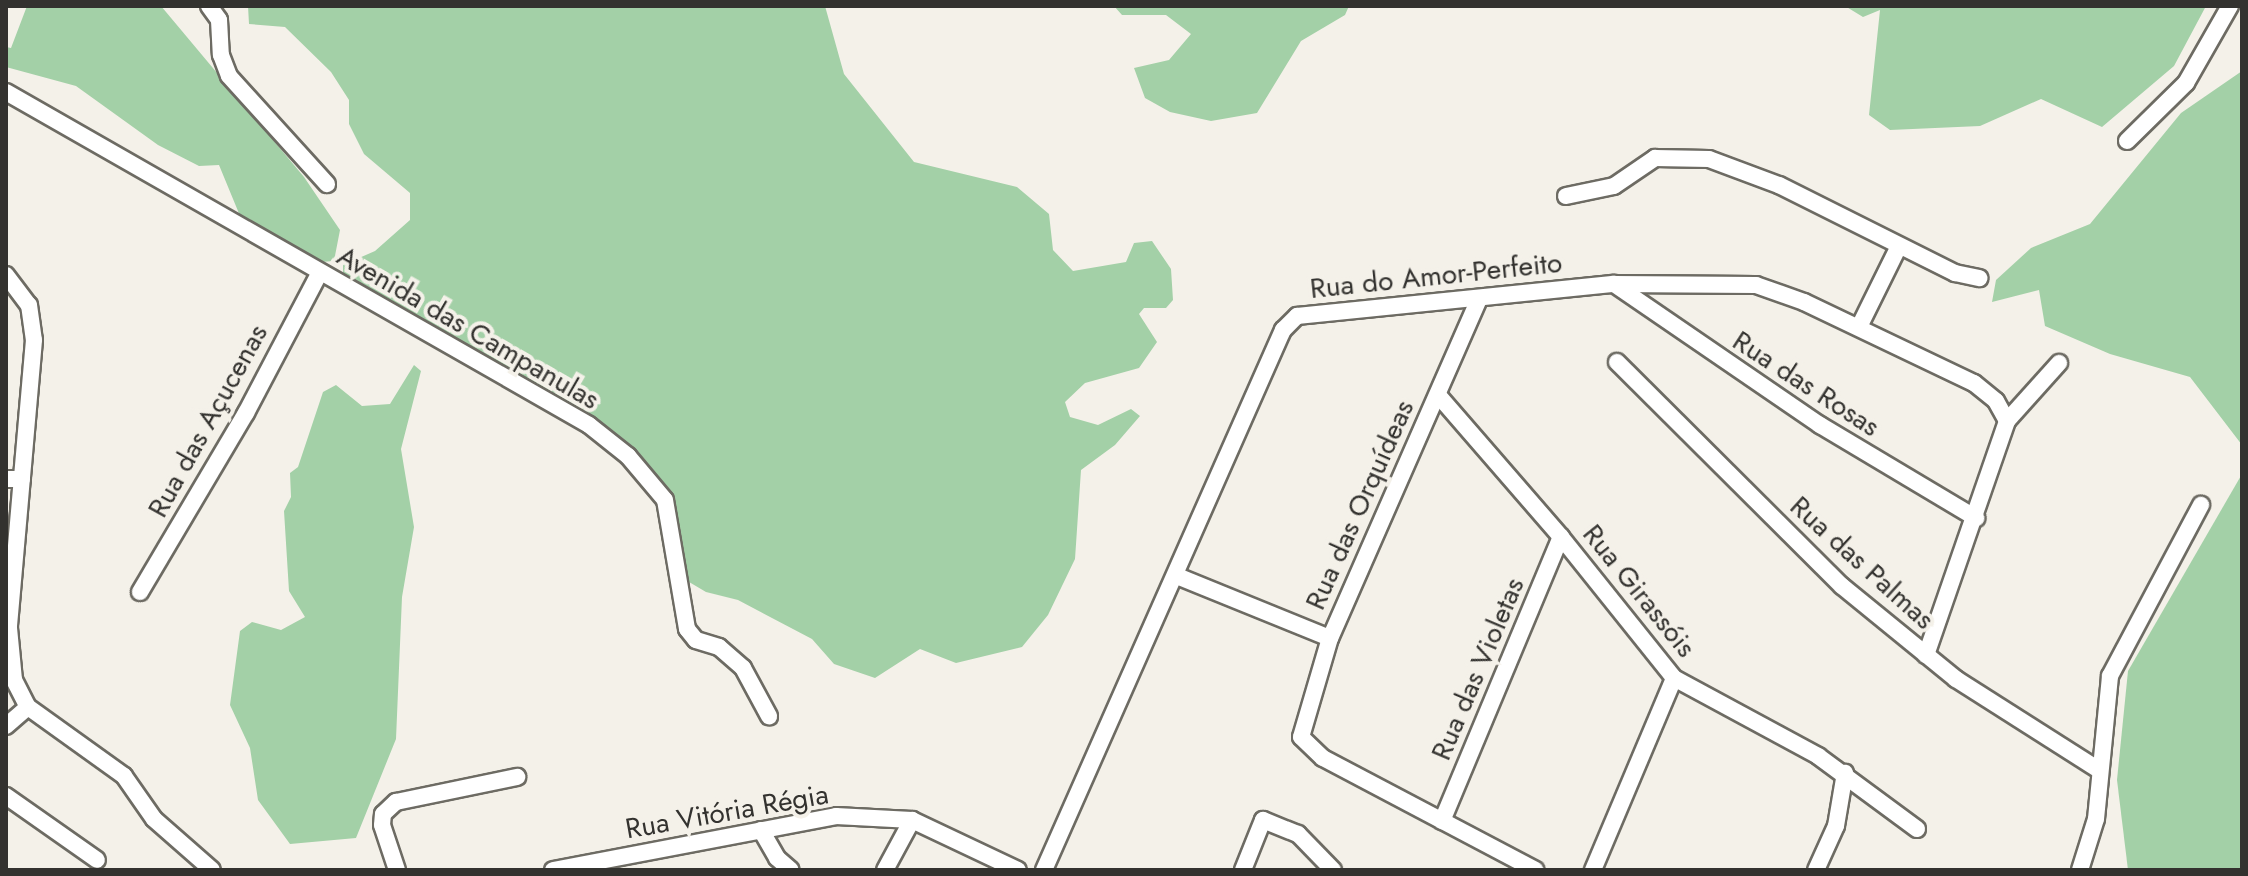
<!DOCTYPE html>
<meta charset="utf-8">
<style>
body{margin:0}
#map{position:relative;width:2248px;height:876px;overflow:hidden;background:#f4f1e9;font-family:Jost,sans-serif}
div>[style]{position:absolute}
.forest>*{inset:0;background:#a3d0a7}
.roads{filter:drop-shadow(2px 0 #6d6b63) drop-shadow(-2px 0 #6d6b63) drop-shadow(0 2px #6d6b63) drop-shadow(0 -2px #6d6b63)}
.street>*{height:16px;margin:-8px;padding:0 8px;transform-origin:8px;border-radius:8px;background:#fff}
span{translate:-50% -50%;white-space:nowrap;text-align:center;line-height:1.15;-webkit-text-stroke:8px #f4f1e9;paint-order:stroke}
.street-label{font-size:28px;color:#33322f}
.frame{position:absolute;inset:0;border:8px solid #33322f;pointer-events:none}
</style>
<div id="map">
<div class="forest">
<div style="clip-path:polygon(27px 6px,161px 6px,304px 177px,340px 230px,334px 261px,321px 262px,283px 240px,252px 245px,219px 165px,199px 166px,158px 145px,76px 86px,6px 67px,6px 47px,11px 48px)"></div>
<div style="clip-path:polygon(248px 6px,825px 6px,844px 74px,914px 162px,1017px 187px,1049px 214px,1053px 250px,1073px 271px,1126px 262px,1134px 243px,1152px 241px,1171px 269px,1173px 300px,1166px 308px,1144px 308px,1139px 314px,1157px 342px,1139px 368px,1085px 383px,1065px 402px,1070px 417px,1098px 425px,1131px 409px,1140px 416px,1115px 445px,1081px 470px,1075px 559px,1048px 615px,1022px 647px,956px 663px,920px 649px,875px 678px,834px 664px,812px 639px,738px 600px,706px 592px,684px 579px,669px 498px,654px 472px,596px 422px,343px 277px,343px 265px,375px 251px,410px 220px,410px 193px,364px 154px,349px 124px,349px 100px,331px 72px,285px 27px,249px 24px)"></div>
<div style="clip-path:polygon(1114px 6px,1349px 6px,1345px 15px,1301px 41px,1257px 113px,1211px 121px,1170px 112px,1145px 98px,1134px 68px,1169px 60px,1191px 34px,1166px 15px,1122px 15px)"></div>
<div style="clip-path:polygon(1845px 6px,2206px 6px,2174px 66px,2102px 127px,2041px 99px,1980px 126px,1890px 130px,1869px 115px,1880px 10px,1863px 17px)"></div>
<div style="clip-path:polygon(2242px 71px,2242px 445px,2190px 377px,2110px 354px,2045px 326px,2039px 290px,1992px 302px,1996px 280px,2031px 248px,2090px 224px,2181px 113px)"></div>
<div style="clip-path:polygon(414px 365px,421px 371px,401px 449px,414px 527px,402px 597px,396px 739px,356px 838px,290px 844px,258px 800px,250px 748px,230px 705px,240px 631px,252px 622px,281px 630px,305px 617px,289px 591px,284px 511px,291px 497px,290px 473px,298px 467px,323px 392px,336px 385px,362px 406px,390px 404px)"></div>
<div style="clip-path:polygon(2242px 474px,2242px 870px,2128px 870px,2117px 780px,2128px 671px)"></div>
</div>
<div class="roads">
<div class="street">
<div style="left:209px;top:6px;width:17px;rotate:54deg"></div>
<div style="left:219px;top:20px;width:35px;rotate:87deg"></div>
<div style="left:221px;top:55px;width:22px;rotate:69deg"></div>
<div style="left:229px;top:76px;width:146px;rotate:47.8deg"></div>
<div style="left:6px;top:92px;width:671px;rotate:29.73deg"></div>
<div style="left:589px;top:425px;width:50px;rotate:38.5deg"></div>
<div style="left:628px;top:456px;width:57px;rotate:49.9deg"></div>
<div style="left:665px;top:500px;width:131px;rotate:80.3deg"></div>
<div style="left:687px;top:629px;width:14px;rotate:51deg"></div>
<div style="left:696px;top:640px;width:24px;rotate:17deg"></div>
<div style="left:719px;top:647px;width:32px;rotate:41deg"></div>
<div style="left:743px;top:668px;width:55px;rotate:61.6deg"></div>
<div style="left:2127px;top:141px;width:83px;rotate:-44.5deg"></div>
<div style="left:2186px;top:83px;width:89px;rotate:-60.3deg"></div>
<div style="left:1566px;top:196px;width:49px;rotate:-11.8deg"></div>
<div style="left:1614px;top:186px;width:50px;rotate:-34.3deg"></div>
<div style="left:1655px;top:158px;width:54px;rotate:1.1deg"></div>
<div style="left:1709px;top:159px;width:75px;rotate:20.4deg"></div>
<div style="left:1779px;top:185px;width:197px;rotate:26.6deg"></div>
<div style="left:1955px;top:273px;width:25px;rotate:12deg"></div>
<div style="left:6px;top:275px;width:38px;rotate:53deg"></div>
<div style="left:29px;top:305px;width:35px;rotate:82deg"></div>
<div style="left:34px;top:340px;width:289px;rotate:95deg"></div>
<div style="left:9px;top:628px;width:52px;rotate:84.5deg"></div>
<div style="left:14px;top:680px;width:30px;rotate:63deg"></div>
<div style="left:28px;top:707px;width:118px;rotate:35.7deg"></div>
<div style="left:124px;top:776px;width:52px;rotate:55.1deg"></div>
<div style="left:154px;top:819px;width:77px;rotate:41.3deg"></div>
<div style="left:1614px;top:284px;width:250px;rotate:34.4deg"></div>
<div style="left:1820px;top:425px;width:182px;rotate:30.8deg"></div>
<div style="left:1479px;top:299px;width:370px;rotate:113.7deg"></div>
<div style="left:1330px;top:638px;width:103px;rotate:106.3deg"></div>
<div style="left:1301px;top:737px;width:30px;rotate:44deg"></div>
<div style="left:1323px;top:758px;width:240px;rotate:27.8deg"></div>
<div style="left:1859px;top:327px;width:90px;rotate:-63.7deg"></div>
<div style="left:1617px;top:362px;width:317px;rotate:44.9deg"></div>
<div style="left:1842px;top:586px;width:147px;rotate:39.2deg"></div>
<div style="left:1956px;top:679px;width:169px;rotate:32.5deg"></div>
<div style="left:1438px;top:395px;width:188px;rotate:49.1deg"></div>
<div style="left:1561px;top:537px;width:181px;rotate:51.3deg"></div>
<div style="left:1674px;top:678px;width:164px;rotate:28.4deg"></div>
<div style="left:1818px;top:756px;width:123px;rotate:36.4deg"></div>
<div style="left:6px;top:479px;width:16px"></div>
<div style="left:1177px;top:576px;width:165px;rotate:22.1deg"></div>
<div style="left:140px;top:592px;width:208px;rotate:-59.4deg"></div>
<div style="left:246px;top:413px;width:157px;rotate:-62.3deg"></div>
<div style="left:1926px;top:655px;width:248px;rotate:-70.9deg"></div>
<div style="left:2007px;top:421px;width:78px;rotate:-48.1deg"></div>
<div style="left:6px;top:726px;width:29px;rotate:-41deg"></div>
<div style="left:6px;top:796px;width:111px;rotate:35.1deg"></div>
<div style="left:1442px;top:821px;width:308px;rotate:-67.3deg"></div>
<div style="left:761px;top:830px;width:32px;rotate:60deg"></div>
<div style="left:777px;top:858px;width:18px;rotate:41deg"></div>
<div style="left:397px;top:870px;width:47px;rotate:-108.4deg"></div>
<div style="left:382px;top:825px;width:11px;rotate:-85deg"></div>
<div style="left:383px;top:814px;width:18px;rotate:-43deg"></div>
<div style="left:396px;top:802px;width:124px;rotate:-11.7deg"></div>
<div style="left:553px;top:870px;width:288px;rotate:-10.8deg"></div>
<div style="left:836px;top:816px;width:76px;rotate:3deg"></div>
<div style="left:912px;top:820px;width:117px;rotate:25.3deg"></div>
<div style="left:885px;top:870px;width:57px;rotate:-61.6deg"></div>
<div style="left:1044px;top:870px;width:591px;rotate:-66.13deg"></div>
<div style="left:1283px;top:330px;width:20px;rotate:-45deg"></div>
<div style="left:1297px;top:316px;width:319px;rotate:-5.8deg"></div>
<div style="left:1614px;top:284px;width:142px;rotate:0.4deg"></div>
<div style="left:1756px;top:285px;width:51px;rotate:19.5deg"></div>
<div style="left:1804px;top:302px;width:188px;rotate:25.5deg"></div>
<div style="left:1974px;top:383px;width:28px;rotate:39deg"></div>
<div style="left:1996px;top:401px;width:23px;rotate:61deg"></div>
<div style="left:1243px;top:870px;width:54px;rotate:-68.2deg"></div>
<div style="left:1263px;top:820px;width:38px;rotate:22deg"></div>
<div style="left:1298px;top:834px;width:50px;rotate:45.8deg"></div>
<div style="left:1593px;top:870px;width:208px;rotate:-67.1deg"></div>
<div style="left:1816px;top:870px;width:48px;rotate:-65.6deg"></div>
<div style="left:1836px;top:826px;width:54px;rotate:-80.4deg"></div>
<div style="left:2080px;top:870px;width:53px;rotate:-72.6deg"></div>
<div style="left:2096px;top:819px;width:144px;rotate:-84.4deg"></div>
<div style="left:2110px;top:676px;width:194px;rotate:-62deg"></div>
</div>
</div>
<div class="street-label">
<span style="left:1436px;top:276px;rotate:-6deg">Rua do Amor-Perfeito</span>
<span style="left:468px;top:328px;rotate:30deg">Avenida das Campanulas</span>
<span style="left:1806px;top:384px;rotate:33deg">Rua das Rosas</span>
<span style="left:208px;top:421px;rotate:-61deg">Rua das Açucenas</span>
<span style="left:1360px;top:505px;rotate:-66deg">Rua das Orquídeas</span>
<span style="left:1862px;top:563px;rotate:42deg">Rua das Palmas</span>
<span style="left:1639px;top:591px;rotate:51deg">Rua Girassóis</span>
<span style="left:1478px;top:669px;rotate:-67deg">Rua das Violetas</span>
<span style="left:727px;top:812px;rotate:-10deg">Rua Vitória Régia</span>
</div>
<div class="frame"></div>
</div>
